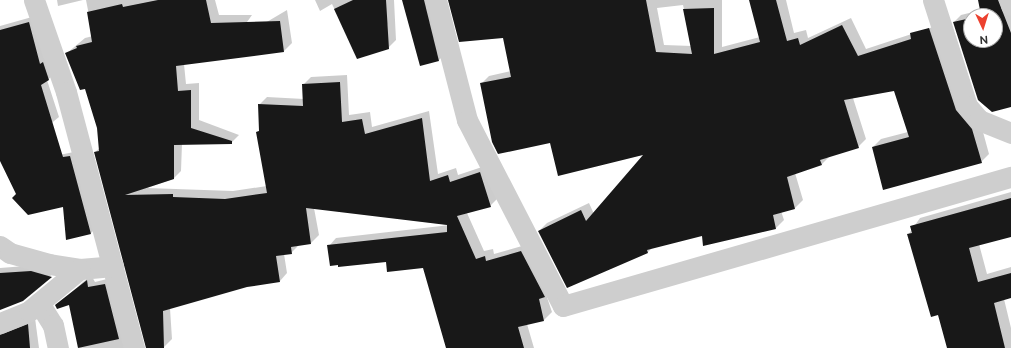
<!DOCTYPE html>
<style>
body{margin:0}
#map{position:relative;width:1011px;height:348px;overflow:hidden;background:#fff;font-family:Raleway,sans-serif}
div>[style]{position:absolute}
.shadow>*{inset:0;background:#0003}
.building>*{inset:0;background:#181818}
.minor>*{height:21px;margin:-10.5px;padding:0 10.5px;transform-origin:10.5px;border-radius:10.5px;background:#cecece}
span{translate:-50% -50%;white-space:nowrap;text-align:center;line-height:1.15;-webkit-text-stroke:4px #fff;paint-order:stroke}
.north{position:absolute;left:963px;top:8px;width:40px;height:40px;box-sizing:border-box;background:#fff;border:1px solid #adadad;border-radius:50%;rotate:176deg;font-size:11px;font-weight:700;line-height:16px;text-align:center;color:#313131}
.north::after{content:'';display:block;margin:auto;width:14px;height:18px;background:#ec412f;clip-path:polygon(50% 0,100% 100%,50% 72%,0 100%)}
</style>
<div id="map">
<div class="shadow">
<div style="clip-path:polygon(57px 0,83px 0,58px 6px)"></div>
<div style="clip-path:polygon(86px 0,215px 0,219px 15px,252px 15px,233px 42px,287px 10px,292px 43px,284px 51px,184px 64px,186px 84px,199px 83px,199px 120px,239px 135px,231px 143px,182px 144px,181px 171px,173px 179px,147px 188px,233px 191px,267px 186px,257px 132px,260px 130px,259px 105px,267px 97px,304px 99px,303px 85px,311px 77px,347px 75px,349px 115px,370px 112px,372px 127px,429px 111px,438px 174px,456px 168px,458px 175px,488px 165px,498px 198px,490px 206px,467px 213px,484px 251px,493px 249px,494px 254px,529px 244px,552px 312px,544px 320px,527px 324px,534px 348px,452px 348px,424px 266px,387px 261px,329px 246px,336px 238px,450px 225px,314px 208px,319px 235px,311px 243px,299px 245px,291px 253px,284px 254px,287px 273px,280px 281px,247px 286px,170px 308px,172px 339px,164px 347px,95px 152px,100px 148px,98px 128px,86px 87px,67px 53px,85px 38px,93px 36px)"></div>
<div style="clip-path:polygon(315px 0,394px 0,396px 40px,388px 48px,358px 58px,332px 4px,320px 11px)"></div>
<div style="clip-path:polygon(403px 0,435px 0,447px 52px,439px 60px,421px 65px)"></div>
<div style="clip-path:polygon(evenodd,448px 0,722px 0,722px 47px,760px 37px,750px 0,786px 0,794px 33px,806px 30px,808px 38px,851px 18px,866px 49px,939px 25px,980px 121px,989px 154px,981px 162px,873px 147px,881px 139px,908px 132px,894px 90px,853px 98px,866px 139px,858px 147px,830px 156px,822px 164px,795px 173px,803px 200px,795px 208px,781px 211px,784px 220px,776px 228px,703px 235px,652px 248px,648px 252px,568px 287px,539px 231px,547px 223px,589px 203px,594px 214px,646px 154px,550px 142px,481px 84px,489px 76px,511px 71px,504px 37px,460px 41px,448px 0,683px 5px,692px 46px,664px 45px,657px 8px,683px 5px)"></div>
<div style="clip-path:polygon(evenodd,979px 0,1007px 0,1011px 7px,1011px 106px,954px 22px,961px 15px,981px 10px,979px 0,971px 16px,995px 16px,995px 40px,971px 40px,971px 16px)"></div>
<div style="clip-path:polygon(32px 17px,55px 74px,47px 80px,59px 117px,12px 155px,0 111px,0 26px)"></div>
<div style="clip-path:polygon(74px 152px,95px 229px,91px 233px,67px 239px,59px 155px)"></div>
<div style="clip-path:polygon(1011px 192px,1011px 236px,979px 244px,987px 274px,1011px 267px,1011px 297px,1004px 299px,1011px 328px,1011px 348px,948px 348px,939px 314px,908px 235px,920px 218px)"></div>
<div style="clip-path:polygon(38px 265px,57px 270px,22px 300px,0 309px,0 268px)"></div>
<div style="clip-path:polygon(91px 275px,95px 282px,111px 278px,128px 348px,79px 348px,70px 304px,56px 306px)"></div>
<div style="clip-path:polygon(35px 318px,39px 348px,0 348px,0 326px)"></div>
</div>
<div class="building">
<div style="clip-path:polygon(158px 0,206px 0,211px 23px,280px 21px,284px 52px,176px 66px,178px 91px,191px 90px,191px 128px,232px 141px,232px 144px,174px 145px,174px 179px,125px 195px,173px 194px,173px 197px,225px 199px,267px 193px,256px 132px,259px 131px,258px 104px,303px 106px,302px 84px,340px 82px,342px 122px,362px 119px,365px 134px,422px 118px,430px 181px,448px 175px,450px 182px,480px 172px,491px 207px,457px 216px,476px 259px,485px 256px,486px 261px,521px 251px,545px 297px,539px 299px,544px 321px,518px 327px,524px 348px,446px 348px,423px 268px,387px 272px,386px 262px,338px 267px,338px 265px,330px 266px,327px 245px,447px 232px,447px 225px,306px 208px,311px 244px,291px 247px,292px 254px,276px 256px,280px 282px,247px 287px,163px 311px,164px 348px,146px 348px,94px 152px,99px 151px,97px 128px,85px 89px,80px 90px,65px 53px,77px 48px,76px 46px,92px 42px,87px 12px,122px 4px,123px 7px)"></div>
<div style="clip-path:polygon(353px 0,386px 0,389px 49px,357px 59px,334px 9px)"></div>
<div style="clip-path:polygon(402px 0,424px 0,439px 61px,420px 66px)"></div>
<div style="clip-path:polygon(448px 0,646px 0,656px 52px,692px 54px,683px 9px,714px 8px,714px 54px,760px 42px,749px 0,776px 0,787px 41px,798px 38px,800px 45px,842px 25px,858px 56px,911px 39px,910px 33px,929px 28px,956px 110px,972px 129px,982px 163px,883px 190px,872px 147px,909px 137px,894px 91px,844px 100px,859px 148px,820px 160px,822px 165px,787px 177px,795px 209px,773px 215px,776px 229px,703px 246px,702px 236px,647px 250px,648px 253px,567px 288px,538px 231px,581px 210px,586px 221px,643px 155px,558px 176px,550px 143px,498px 154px,492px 142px,480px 83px,511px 77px,503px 38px,459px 42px)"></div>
<div style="clip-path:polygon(978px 0,998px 0,1011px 33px,1011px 107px,992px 112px,978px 100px,953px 22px,971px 18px,971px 40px,995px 40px,995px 16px,977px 16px,981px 15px)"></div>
<div style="clip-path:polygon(29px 22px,40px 64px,43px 62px,49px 80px,41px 85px,63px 157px,70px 156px,91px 234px,66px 240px,63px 207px,28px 215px,12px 198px,16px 194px,0 161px,0 30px)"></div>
<div style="clip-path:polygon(1011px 198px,1011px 237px,969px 248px,978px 282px,1011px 273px,1011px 298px,994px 303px,1005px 348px,947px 348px,938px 315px,931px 317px,907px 234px,912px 233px,910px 226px)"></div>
<div style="clip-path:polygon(31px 271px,52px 277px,23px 301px,0 310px,0 273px)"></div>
<div style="clip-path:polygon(87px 280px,88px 287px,105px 284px,119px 339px,78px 348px,69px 305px,57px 309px,55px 305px)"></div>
<div style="clip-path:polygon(28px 324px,30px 348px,0 348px,0 335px)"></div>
</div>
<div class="minor">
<div style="left:34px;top:0;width:97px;rotate:70.8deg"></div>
<div style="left:66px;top:92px;width:265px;rotate:75.1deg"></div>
<div style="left:436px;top:0;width:124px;rotate:75.5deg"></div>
<div style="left:467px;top:120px;width:209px;rotate:62.7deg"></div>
<div style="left:563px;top:306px;width:466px;rotate:-16.1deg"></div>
<div style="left:933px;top:0;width:111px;rotate:72.2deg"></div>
<div style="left:967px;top:106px;width:18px;rotate:49deg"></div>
<div style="left:979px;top:120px;width:35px;rotate:22deg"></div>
<div style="left:1010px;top:0;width:5px;rotate:79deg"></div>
<div style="left:0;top:246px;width:12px;rotate:35deg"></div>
<div style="left:10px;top:253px;width:41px;rotate:15.8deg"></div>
<div style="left:49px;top:264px;width:31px;rotate:9deg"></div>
<div style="left:80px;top:269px;width:33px;rotate:-5deg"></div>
<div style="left:39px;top:303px;width:26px;rotate:58deg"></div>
<div style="left:53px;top:325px;width:24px;rotate:78deg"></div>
<div style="left:0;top:323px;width:31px;rotate:-22deg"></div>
<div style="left:29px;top:311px;width:66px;rotate:-39.5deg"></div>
</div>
<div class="north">N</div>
</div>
